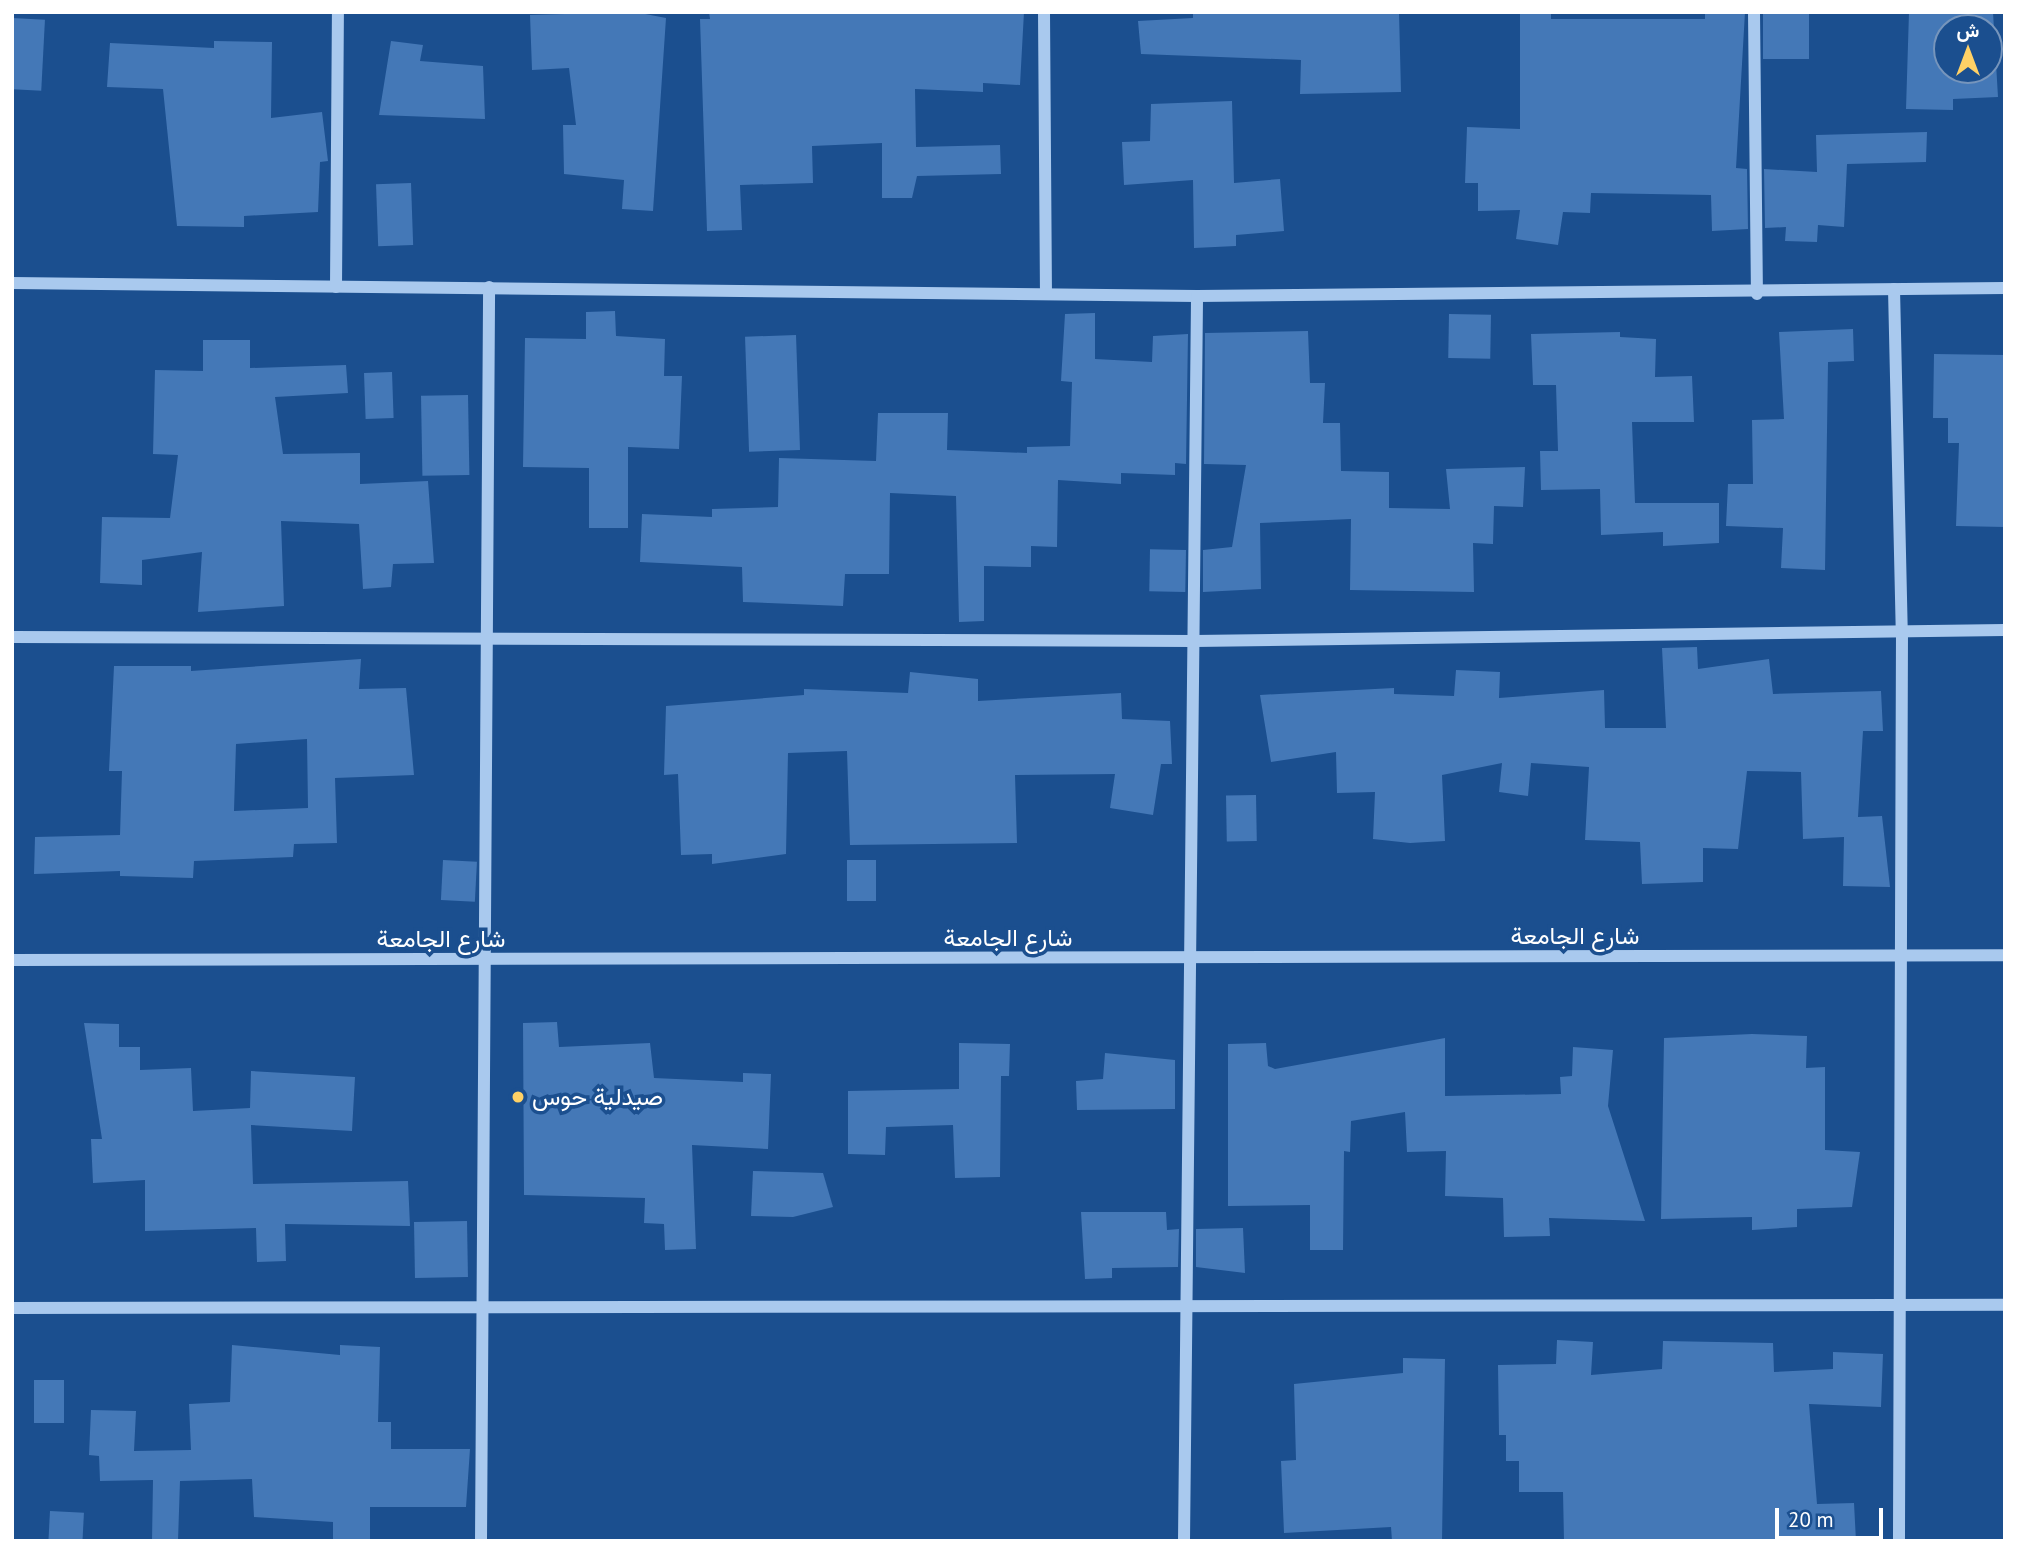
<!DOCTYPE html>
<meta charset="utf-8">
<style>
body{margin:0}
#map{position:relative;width:2017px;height:1553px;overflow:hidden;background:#1b4f8f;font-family:"PT Sans",Vazirmatn,sans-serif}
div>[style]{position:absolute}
.building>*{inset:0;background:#4478b7;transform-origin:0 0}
.minor>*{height:12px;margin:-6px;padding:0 6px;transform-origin:6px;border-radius:6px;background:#a9c9ee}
.dots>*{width:19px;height:19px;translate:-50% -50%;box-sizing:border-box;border:4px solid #1b4f8f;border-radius:50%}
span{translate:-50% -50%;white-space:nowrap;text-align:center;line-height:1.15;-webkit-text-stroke:7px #1b4f8f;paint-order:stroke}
.street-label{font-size:24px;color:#fff}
.poi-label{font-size:24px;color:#fff}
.left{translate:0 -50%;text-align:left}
.frame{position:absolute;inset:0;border:14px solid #fff;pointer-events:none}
.north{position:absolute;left:1933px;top:14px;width:70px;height:70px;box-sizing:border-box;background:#1b4f8f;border:2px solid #7695bc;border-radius:50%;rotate:0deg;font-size:19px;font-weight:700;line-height:28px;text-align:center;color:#fff}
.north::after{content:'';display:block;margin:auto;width:24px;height:32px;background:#ffd166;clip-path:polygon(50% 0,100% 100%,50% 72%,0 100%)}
.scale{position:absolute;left:1775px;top:1508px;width:108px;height:32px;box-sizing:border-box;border:4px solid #fff;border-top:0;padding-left:9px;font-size:21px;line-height:24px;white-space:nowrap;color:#fff;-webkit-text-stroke:5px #1b4f8f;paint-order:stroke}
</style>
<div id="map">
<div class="building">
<div style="clip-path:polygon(635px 12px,666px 18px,653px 211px,622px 209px,624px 180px,564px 174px,563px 125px,576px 125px,569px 68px,532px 70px,530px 15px)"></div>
<div style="clip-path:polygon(709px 12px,1024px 12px,1020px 85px,983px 83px,983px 92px,915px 89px,916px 147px,1000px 145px,1001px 174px,917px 176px,912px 198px,882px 198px,882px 143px,812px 146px,813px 183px,740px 185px,742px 230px,707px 231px,700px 19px,710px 19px)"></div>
<div style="clip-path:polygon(1193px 12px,1399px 12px,1401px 92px,1300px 94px,1301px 60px,1141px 54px,1138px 21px,1193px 18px)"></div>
<div style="clip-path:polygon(1520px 12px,1551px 12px,1551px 19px,1705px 19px,1705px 12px,1745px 12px,1736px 168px,1747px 169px,1748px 229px,1712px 231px,1711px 195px,1591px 193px,1590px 213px,1563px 212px,1558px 245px,1516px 239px,1520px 210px,1478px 211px,1478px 183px,1465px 183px,1467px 127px,1520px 129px)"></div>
<div style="left:1763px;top:12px;width:46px;height:47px"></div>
<div style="clip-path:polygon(evenodd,1909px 12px,1993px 12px,1998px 97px,1953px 99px,1953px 110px,1906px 109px,1909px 12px,1947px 28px,1989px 28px,1989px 70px,1947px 70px,1947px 28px)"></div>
<div style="left:12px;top:18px;width:33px;height:71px;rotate:3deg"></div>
<div style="clip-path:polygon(214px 41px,272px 42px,271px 118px,322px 112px,328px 161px,320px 162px,318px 212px,244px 216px,244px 227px,177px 226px,163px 89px,107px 87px,110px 43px,214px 48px)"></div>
<div style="clip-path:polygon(391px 41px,423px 45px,420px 61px,483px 66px,485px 119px,379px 115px)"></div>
<div style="clip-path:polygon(1232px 101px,1234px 183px,1280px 179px,1284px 231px,1236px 235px,1236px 246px,1194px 248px,1193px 180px,1124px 185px,1122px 142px,1150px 141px,1151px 104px)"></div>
<div style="clip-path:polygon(1927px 132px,1926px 162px,1847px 164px,1844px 227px,1818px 225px,1817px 242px,1785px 241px,1786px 227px,1765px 228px,1764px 169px,1817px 172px,1816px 135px)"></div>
<div style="left:411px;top:183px;width:62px;height:35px;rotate:88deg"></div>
<div style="clip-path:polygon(615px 311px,616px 336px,665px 339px,664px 376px,682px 376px,679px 449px,628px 447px,628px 528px,589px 528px,589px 468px,523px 467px,525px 338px,586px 339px,586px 312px)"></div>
<div style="clip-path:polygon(1095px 313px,1095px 359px,1152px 362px,1153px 336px,1188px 334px,1186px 464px,1175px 463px,1175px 475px,1121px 473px,1121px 484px,1058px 480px,1057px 547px,1031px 546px,1031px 567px,984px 566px,984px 621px,959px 622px,956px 496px,890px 493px,889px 574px,845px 574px,843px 606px,743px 602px,742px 567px,640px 562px,642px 514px,712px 517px,712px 509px,778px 507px,779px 458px,876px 461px,878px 413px,948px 413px,947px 450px,1027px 453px,1027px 447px,1070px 446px,1072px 382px,1061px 381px,1065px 314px)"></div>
<div style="left:1449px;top:314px;width:42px;height:44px;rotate:1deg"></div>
<div style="clip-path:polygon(1853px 329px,1854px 361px,1828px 362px,1825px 570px,1781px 568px,1783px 528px,1726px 526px,1728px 484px,1753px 484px,1752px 420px,1784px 419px,1779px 332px)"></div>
<div style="clip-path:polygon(1308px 331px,1310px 383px,1325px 383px,1323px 423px,1340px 423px,1341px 471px,1389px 472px,1389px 508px,1450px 509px,1446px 469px,1525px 467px,1523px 507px,1494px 506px,1493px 544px,1473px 543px,1474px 592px,1350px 590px,1351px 519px,1260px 523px,1261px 589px,1203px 592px,1203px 550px,1232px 547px,1246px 465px,1204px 464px,1205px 333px)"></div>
<div style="clip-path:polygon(1620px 332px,1620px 337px,1656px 339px,1655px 377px,1692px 376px,1694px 422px,1632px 422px,1635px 503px,1719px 503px,1719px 543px,1663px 546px,1663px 532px,1601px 535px,1600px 489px,1541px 490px,1540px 451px,1558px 451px,1556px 385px,1533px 385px,1531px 334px)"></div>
<div style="left:796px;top:335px;width:115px;height:51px;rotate:88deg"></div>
<div style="clip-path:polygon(203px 340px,250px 340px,250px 368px,346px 365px,348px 393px,275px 397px,283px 454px,360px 453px,360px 484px,428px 481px,434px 563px,393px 564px,391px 587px,363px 589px,359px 524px,281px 521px,284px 606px,198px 612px,202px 552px,142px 560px,142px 585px,100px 583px,102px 517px,170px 518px,178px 455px,153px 454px,155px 370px,203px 371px)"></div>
<div style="clip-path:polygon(1934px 354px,2005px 355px,2005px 527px,1956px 526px,1959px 443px,1948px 443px,1948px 418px,1933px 418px)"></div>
<div style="left:392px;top:372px;width:46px;height:28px;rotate:88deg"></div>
<div style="left:468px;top:395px;width:80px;height:47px;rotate:89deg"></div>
<div style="left:1186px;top:550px;width:42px;height:36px;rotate:91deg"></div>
<div style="clip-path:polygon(1697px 647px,1698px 669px,1769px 659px,1773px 694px,1881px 691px,1883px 731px,1863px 731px,1858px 817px,1882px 816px,1890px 887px,1843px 886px,1844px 837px,1803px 839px,1801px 772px,1747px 771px,1738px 849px,1703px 848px,1703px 882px,1642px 884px,1640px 842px,1585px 840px,1589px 767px,1531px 763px,1528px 796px,1499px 792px,1502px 763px,1442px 775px,1445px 841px,1410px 843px,1373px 839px,1375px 792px,1337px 793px,1336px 752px,1271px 762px,1260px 695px,1394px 688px,1394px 694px,1454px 696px,1456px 670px,1500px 672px,1499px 698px,1604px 690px,1605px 728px,1666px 728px,1662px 648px)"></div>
<div style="clip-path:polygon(evenodd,361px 659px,359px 689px,406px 688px,414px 775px,335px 778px,337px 843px,294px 844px,293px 857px,194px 861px,193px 878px,120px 876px,120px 871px,34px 874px,35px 837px,120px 835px,122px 771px,109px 771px,114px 666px,191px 666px,191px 671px,361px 659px,307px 739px,308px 808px,234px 811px,236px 744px,307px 739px)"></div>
<div style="clip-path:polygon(910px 672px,978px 679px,978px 701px,1121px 693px,1122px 719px,1170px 721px,1172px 764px,1161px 764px,1153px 815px,1110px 808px,1115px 774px,1015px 775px,1017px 843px,850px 845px,847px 751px,788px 753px,786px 854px,712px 864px,712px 854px,681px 855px,678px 774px,664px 775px,666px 706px,804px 695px,804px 689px,908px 693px)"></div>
<div style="left:1256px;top:795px;width:46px;height:30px;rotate:89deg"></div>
<div style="left:443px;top:860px;width:34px;height:40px;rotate:3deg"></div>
<div style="left:847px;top:860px;width:29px;height:41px"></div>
<div style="clip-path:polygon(557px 1022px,559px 1047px,650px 1043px,654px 1078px,743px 1082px,743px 1073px,771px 1074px,768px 1149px,692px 1145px,696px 1249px,665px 1250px,664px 1224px,644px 1223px,645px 1198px,524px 1195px,523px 1023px)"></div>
<div style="clip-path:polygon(84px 1023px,119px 1024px,119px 1047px,140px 1047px,140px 1070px,191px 1068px,193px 1111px,250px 1108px,251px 1071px,355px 1077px,352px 1131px,251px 1125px,253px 1184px,408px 1181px,410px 1226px,285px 1224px,286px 1261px,257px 1262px,256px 1228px,145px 1231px,145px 1180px,93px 1183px,91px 1139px,102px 1139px)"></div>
<div style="clip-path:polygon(1752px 1034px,1807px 1036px,1806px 1068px,1825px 1067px,1825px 1150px,1860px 1152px,1852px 1207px,1797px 1209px,1797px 1227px,1752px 1230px,1752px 1217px,1661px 1219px,1664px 1038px)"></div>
<div style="clip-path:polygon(1445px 1038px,1445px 1096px,1561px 1094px,1560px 1077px,1572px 1076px,1573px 1047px,1613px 1050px,1608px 1106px,1645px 1221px,1549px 1218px,1550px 1236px,1504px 1237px,1503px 1198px,1445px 1196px,1446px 1151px,1407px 1152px,1405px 1112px,1351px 1121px,1350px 1152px,1344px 1151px,1343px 1250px,1310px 1250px,1310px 1205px,1228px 1206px,1228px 1044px,1266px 1043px,1268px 1066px,1275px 1069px)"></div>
<div style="clip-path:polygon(959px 1043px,1010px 1044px,1009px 1076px,1001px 1076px,1000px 1177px,955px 1178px,953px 1125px,886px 1127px,885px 1155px,848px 1154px,848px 1091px,959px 1089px)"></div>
<div style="clip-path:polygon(1105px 1053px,1175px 1060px,1175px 1109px,1077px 1110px,1076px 1081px,1103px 1079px)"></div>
<div style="clip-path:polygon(753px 1171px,823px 1173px,833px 1207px,793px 1217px,751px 1216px)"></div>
<div style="clip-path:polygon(1081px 1212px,1166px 1212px,1167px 1230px,1179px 1229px,1178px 1267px,1112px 1268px,1112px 1278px,1085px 1279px)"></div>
<div style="left:467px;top:1221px;width:56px;height:53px;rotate:89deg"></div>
<div style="clip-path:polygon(1243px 1228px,1245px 1273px,1196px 1267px,1196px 1229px)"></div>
<div style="clip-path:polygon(1557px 1340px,1593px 1342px,1591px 1375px,1662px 1369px,1663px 1341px,1773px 1343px,1774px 1372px,1833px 1369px,1833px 1352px,1883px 1354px,1881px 1407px,1809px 1404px,1817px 1504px,1854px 1503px,1856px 1541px,1564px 1541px,1563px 1492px,1519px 1492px,1519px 1461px,1506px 1461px,1506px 1435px,1499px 1435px,1498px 1365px,1556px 1364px)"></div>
<div style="clip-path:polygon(232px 1345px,340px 1355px,340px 1345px,380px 1347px,378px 1422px,391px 1422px,391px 1449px,470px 1449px,466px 1507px,370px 1507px,370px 1541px,333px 1541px,333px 1522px,254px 1517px,252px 1479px,180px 1481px,178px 1541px,152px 1541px,153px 1480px,100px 1481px,99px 1456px,89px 1455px,91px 1410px,136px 1411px,134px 1451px,191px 1450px,189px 1404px,230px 1402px)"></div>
<div style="clip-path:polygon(1403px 1358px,1445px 1359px,1442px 1541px,1392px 1541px,1391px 1527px,1284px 1533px,1281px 1461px,1296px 1460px,1294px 1384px,1403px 1373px)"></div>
<div style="left:34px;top:1380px;width:30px;height:43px"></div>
<div style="left:50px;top:1511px;width:34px;height:30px;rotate:3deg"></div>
</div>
<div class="minor">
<div style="left:1044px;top:12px;width:278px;rotate:89.6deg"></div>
<div style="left:1754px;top:12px;width:282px;rotate:89.4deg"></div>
<div style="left:12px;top:283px;width:1185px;rotate:0.63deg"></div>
<div style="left:1197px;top:296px;width:808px;rotate:-0.57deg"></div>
<div style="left:336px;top:287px;width:275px;rotate:-89.6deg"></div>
<div style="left:1894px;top:289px;width:341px;rotate:88.7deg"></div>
<div style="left:1902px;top:630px;width:911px;rotate:90.19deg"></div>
<div style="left:12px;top:637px;width:1182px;rotate:0.19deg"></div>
<div style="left:1194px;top:641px;width:811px;rotate:-0.78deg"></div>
<div style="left:12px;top:960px;width:1993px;rotate:-0.14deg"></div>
<div style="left:12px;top:1308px;width:1993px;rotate:-0.09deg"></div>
<div style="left:481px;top:1541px;width:1254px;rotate:-89.63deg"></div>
<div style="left:1184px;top:1541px;width:1245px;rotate:-89.4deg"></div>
</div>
<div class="dots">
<div style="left:518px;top:1097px;background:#ffd166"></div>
</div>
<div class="street-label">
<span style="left:1575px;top:936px">شارع الجامعة</span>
<span style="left:1008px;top:938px">شارع الجامعة</span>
<span style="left:441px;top:939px">شارع الجامعة</span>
</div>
<div class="poi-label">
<span class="left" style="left:532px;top:1097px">صيدلية حوس</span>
</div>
<div class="frame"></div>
<div class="north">ش</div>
<div class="scale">20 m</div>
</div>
